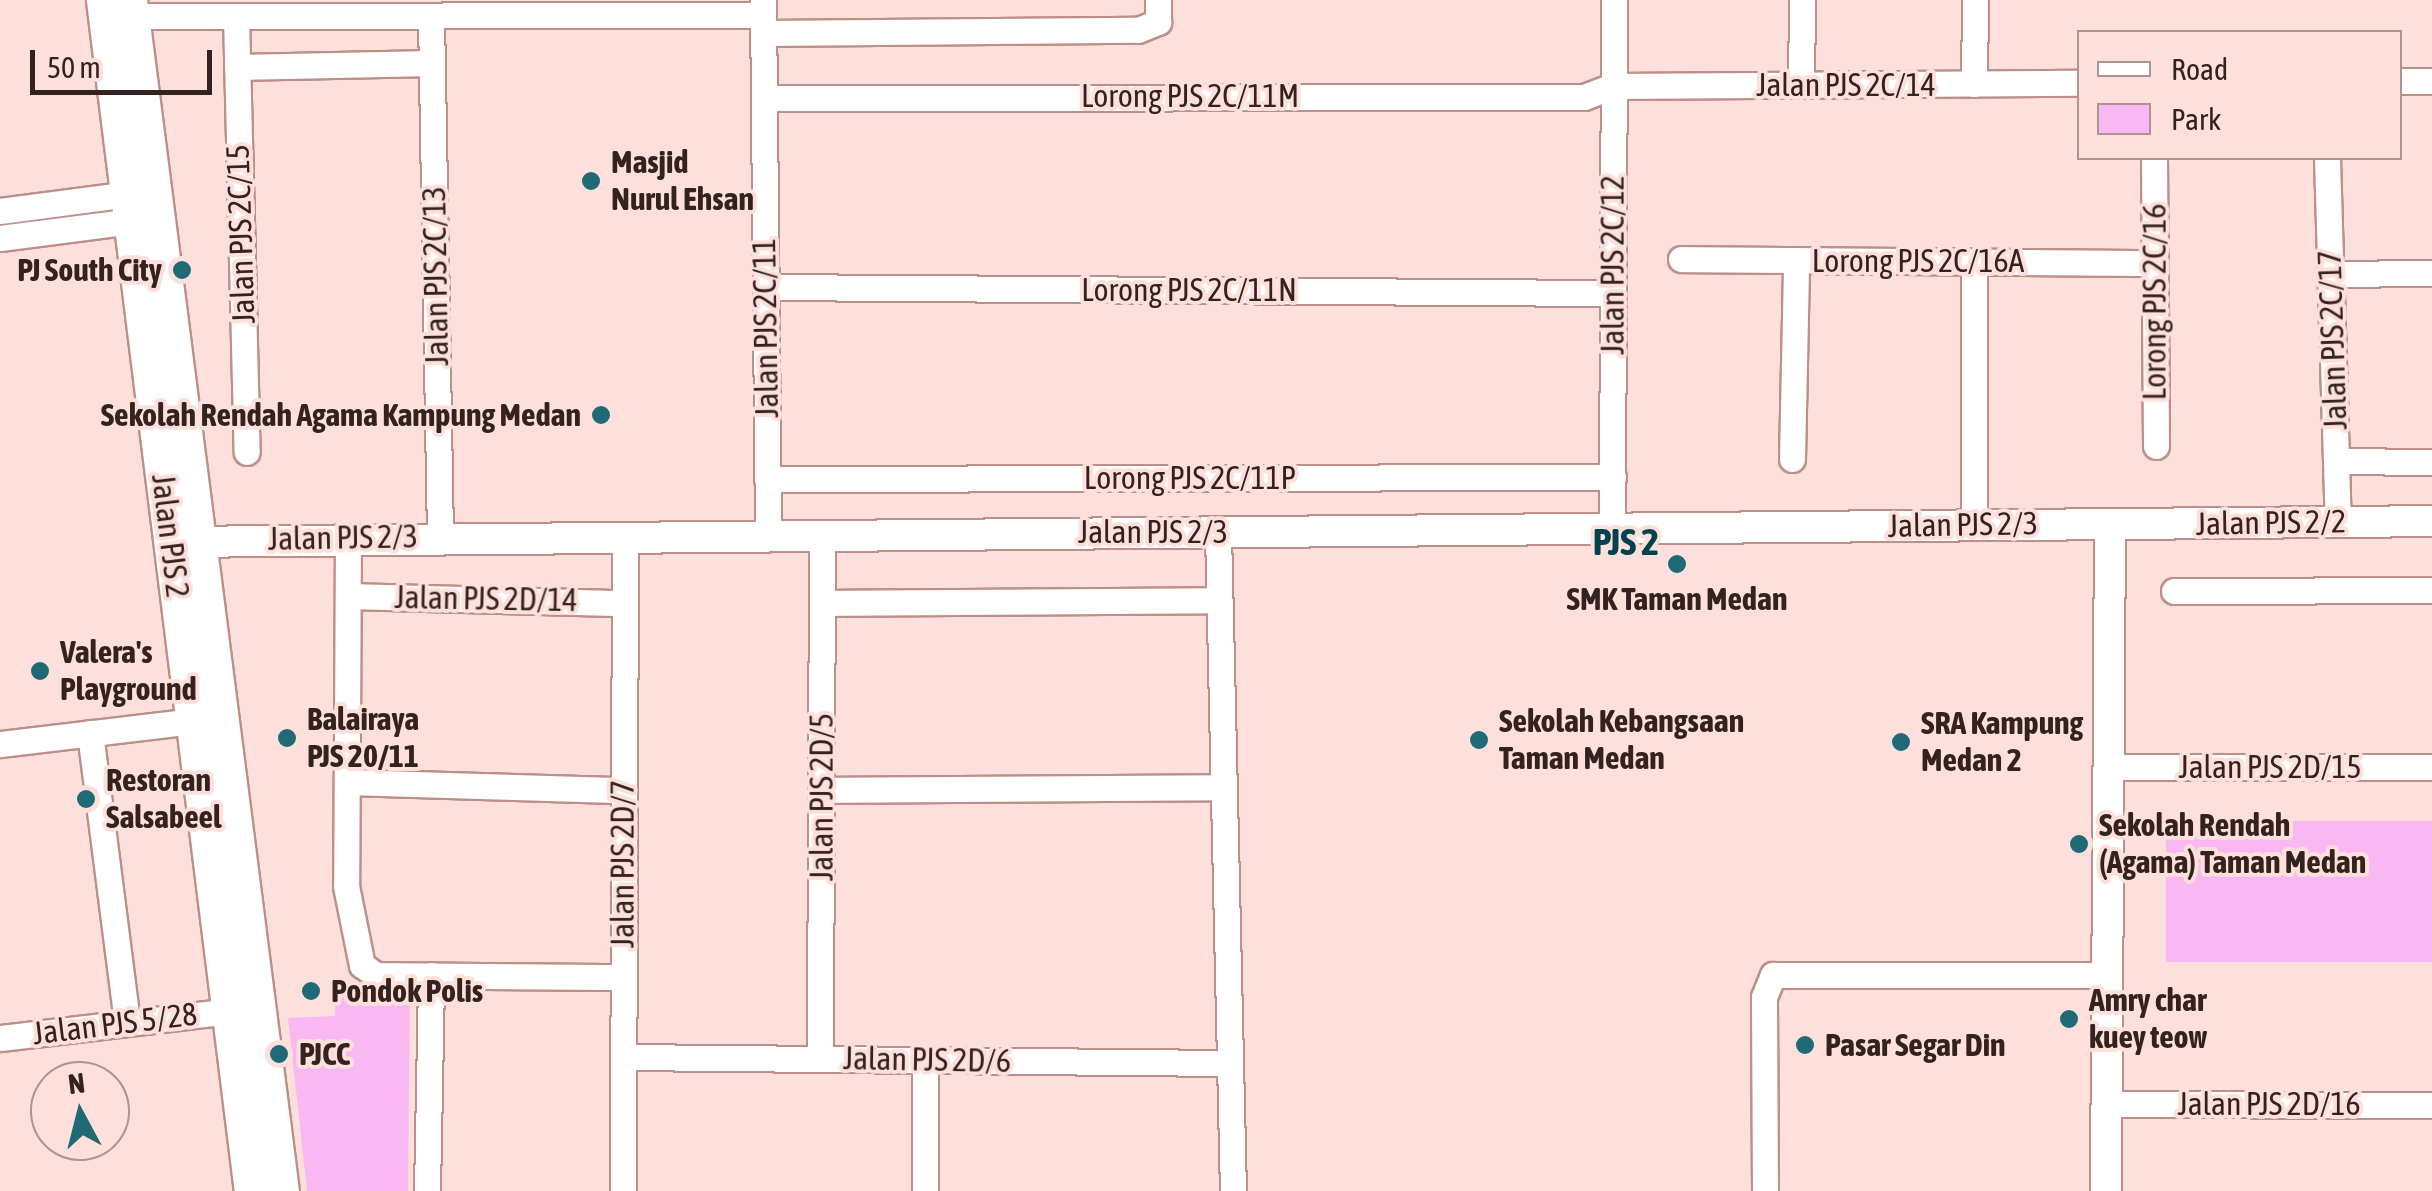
<!DOCTYPE html>
<style>
body{margin:0}
#map{position:relative;width:2432px;height:1191px;overflow:hidden;background:#fde0db;font-family:"Asap Condensed",sans-serif}
div>[style]{position:absolute}
.green>*{inset:0;background:#fab8f3;transform-origin:0 0}
.roads{filter:drop-shadow(2px 0 #bc9089) drop-shadow(-2px 0 #bc9089) drop-shadow(0 2px #bc9089) drop-shadow(0 -2px #bc9089)}
.minor>*{height:25px;margin:-12.5px;padding:0 12.5px;transform-origin:12.5px;border-radius:12.5px;background:#fff}
.tertiary>*{height:30px;margin:-15px;padding:0 15px;transform-origin:15px;border-radius:15px;background:#fff}
.secondary>*{height:35px;margin:-17.5px;padding:0 17.5px;transform-origin:17.5px;border-radius:17.5px;background:#fff}
.dots>*{width:28px;height:28px;translate:-50% -50%;box-sizing:border-box;border:5px solid #fde0db;border-radius:50%}
span{translate:-50% -50%;white-space:nowrap;text-align:center;line-height:1.15;-webkit-text-stroke:8px #fde0db;paint-order:stroke}
.street-label{font-size:32px;color:#33221f}
.poi-label{font-size:32px;color:#33221f;font-weight:700}
.left{translate:0 -50%;text-align:left}
.right{translate:-100% -50%;text-align:right}
.quarter-label{font-size:38px;color:#01434c;font-weight:700}
.legend{position:absolute;left:2077px;top:30px;width:325px;height:130px;box-sizing:border-box;background:#fde0db;border:2px solid #ac9490;margin:0;padding:12px 18px;list-style:none;font-size:30px;color:#33221f}
.legend li{display:flex;align-items:center;gap:20px;height:50px}
.legend b{width:50px;border:2px solid #ac9490}
.north{position:absolute;left:30px;top:1061px;width:100px;height:100px;box-sizing:border-box;background:#fde0db;border:2px solid #ac9490;border-radius:50%;rotate:353deg;font-size:28px;font-weight:700;line-height:40px;text-align:center;color:#33221f}
.north::after{content:'';display:block;margin:auto;width:35px;height:45px;background:#206a75;clip-path:polygon(50% 0,100% 100%,50% 72%,0 100%)}
.scale{position:absolute;left:30px;top:50px;width:182px;height:45px;box-sizing:border-box;border:5px solid #33221f;border-top:0;padding-left:12px;font-size:30px;line-height:35px;white-space:nowrap;color:#33221f;-webkit-text-stroke:8px #fde0db;paint-order:stroke}
</style>
<div id="map">
<div class="green">
<div style="left:2166px;top:821px;width:266px;height:141px"></div>
<div style="clip-path:polygon(336px 987px,410px 988px,408px 1191px,307px 1191px,288px 1018px,335px 1016px)"></div>
</div>
<div class="roads">
<div class="minor">
<div style="left:763px;top:1px;width:535px;rotate:89.46deg"></div>
<div style="left:131px;top:16px;width:632px;rotate:-0.09deg"></div>
<div style="left:236px;top:16px;width:436px;rotate:88.6deg"></div>
<div style="left:431px;top:16px;width:521px;rotate:89.01deg"></div>
<div style="left:763px;top:33px;width:375px;rotate:-0.5deg"></div>
<div style="left:1138px;top:30px;width:22px;rotate:-22deg"></div>
<div style="left:1158px;top:22px;width:22px;rotate:-90deg"></div>
<div style="left:237px;top:67px;width:195px;rotate:-1.2deg"></div>
<div style="left:2400px;top:81px;width:32px"></div>
<div style="left:1974px;top:84px;width:84px;rotate:-89.3deg"></div>
<div style="left:1801px;top:85px;width:85px;rotate:-89.3deg"></div>
<div style="left:764px;top:98px;width:820px;rotate:-0.07deg"></div>
<div style="left:1584px;top:97px;width:31px;rotate:-21deg"></div>
<div style="left:1613px;top:86px;width:467px;rotate:-0.4deg"></div>
<div style="left:2154px;top:158px;width:288px;rotate:89.6deg"></div>
<div style="left:2327px;top:158px;width:364px;rotate:88.3deg"></div>
<div style="left:0;top:211px;width:145px;rotate:-7.5deg"></div>
<div style="left:0;top:238px;width:150px;rotate:-7.3deg"></div>
<div style="left:1681px;top:259px;width:474px;rotate:0.5deg"></div>
<div style="left:2331px;top:274px;width:101px;rotate:-0.6deg"></div>
<div style="left:766px;top:287px;width:847px;rotate:0.41deg"></div>
<div style="left:1792px;top:459px;width:199px;rotate:-88.8deg"></div>
<div style="left:2336px;top:461px;width:96px;rotate:0.6deg"></div>
<div style="left:767px;top:479px;width:846px;rotate:-0.14deg"></div>
<div style="left:1974px;top:525px;width:264px;rotate:-90deg"></div>
<div style="left:1612px;top:529px;width:529px;rotate:-89.78deg"></div>
<div style="left:1218px;top:532px;width:659px;rotate:88.7deg"></div>
<div style="left:348px;top:537px;width:349px;rotate:90.3deg"></div>
<div style="left:346px;top:886px;width:81px;rotate:78.6deg"></div>
<div style="left:362px;top:965px;width:17px;rotate:36deg"></div>
<div style="left:376px;top:975px;width:247px;rotate:0.5deg"></div>
<div style="left:2174px;top:591px;width:258px;rotate:-0.2deg"></div>
<div style="left:348px;top:596px;width:276px;rotate:1.5deg"></div>
<div style="left:823px;top:603px;width:396px;rotate:-0.4deg"></div>
<div style="left:90px;top:733px;width:292px;rotate:82.7deg"></div>
<div style="left:0;top:744px;width:194px;rotate:-6.8deg"></div>
<div style="left:2108px;top:767px;width:324px"></div>
<div style="left:347px;top:782px;width:276px;rotate:1.7deg"></div>
<div style="left:822px;top:790px;width:398px;rotate:-0.4deg"></div>
<div style="left:0;top:1038px;width:231px;rotate:-6.7deg"></div>
<div style="left:624px;top:1057px;width:606px;rotate:0.57deg"></div>
<div style="left:820px;top:1059px;width:523px;rotate:-89.78deg"></div>
<div style="left:2107px;top:1104px;width:325px;rotate:0.2deg"></div>
<div style="left:427px;top:1191px;width:216px;rotate:-88.9deg"></div>
<div style="left:623px;top:1191px;width:655px;rotate:-89.83deg"></div>
<div style="left:925px;top:1191px;width:131px;rotate:-90deg"></div>
<div style="left:1765px;top:1191px;width:194px;rotate:-90.3deg"></div>
<div style="left:1764px;top:997px;width:24px;rotate:-68deg"></div>
<div style="left:1773px;top:975px;width:334px"></div>
</div>
<div class="tertiary">
<div style="left:175px;top:542px;width:2257px;rotate:-0.53deg"></div>
<div style="left:2106px;top:1191px;width:667px;rotate:-89.66deg"></div>
</div>
<div class="secondary">
<div style="left:104px;top:0;width:1200px;rotate:82.92deg"></div>
<div style="left:129px;top:0;width:1201px;rotate:82.73deg"></div>
</div>
</div>
<div class="dots">
<div style="left:591px;top:181px;background:#206a75"></div>
<div style="left:182px;top:270px;background:#206a75"></div>
<div style="left:601px;top:415px;background:#206a75"></div>
<div style="left:1677px;top:564px;background:#206a75"></div>
<div style="left:40px;top:671px;background:#206a75"></div>
<div style="left:287px;top:738px;background:#206a75"></div>
<div style="left:1479px;top:740px;background:#206a75"></div>
<div style="left:1901px;top:742px;background:#206a75"></div>
<div style="left:86px;top:799px;background:#206a75"></div>
<div style="left:2079px;top:844px;background:#206a75"></div>
<div style="left:311px;top:991px;background:#206a75"></div>
<div style="left:2069px;top:1019px;background:#206a75"></div>
<div style="left:1805px;top:1045px;background:#206a75"></div>
<div style="left:279px;top:1054px;background:#206a75"></div>
</div>
<div class="street-label">
<span style="left:1846px;top:85px">Jalan PJS 2C/14</span>
<span style="left:1190px;top:96px">Lorong PJS 2C/11M</span>
<span style="left:241px;top:234px;rotate:-92deg">Jalan PJS 2C/15</span>
<span style="left:1918px;top:261px">Lorong PJS 2C/16A</span>
<span style="left:1613px;top:265px;rotate:-90deg">Jalan PJS 2C/12</span>
<span style="left:436px;top:276px;rotate:-91deg">Jalan PJS 2C/13</span>
<span style="left:1189px;top:290px">Lorong PJS 2C/11N</span>
<span style="left:2155px;top:302px;rotate:-90deg">Lorong PJS 2C/16</span>
<span style="left:766px;top:328px;rotate:-91deg">Jalan PJS 2C/11</span>
<span style="left:2333px;top:340px;rotate:-92deg">Jalan PJS 2C/17</span>
<span style="left:1190px;top:478px">Lorong PJS 2C/11P</span>
<span style="left:2271px;top:523px;rotate:-1deg">Jalan PJS 2/2</span>
<span style="left:1963px;top:525px;rotate:-1deg">Jalan PJS 2/3</span>
<span style="left:1153px;top:532px">Jalan PJS 2/3</span>
<span style="left:170px;top:536px;rotate:83deg">Jalan PJS 2</span>
<span style="left:343px;top:538px;rotate:-1deg">Jalan PJS 2/3</span>
<span style="left:486px;top:599px;rotate:1deg">Jalan PJS 2D/14</span>
<span style="left:2270px;top:767px">Jalan PJS 2D/15</span>
<span style="left:822px;top:797px;rotate:-90deg">Jalan PJS 2D/5</span>
<span style="left:623px;top:864px;rotate:-90deg">Jalan PJS 2D/7</span>
<span style="left:115px;top:1024px;rotate:-7deg">Jalan PJS 5/28</span>
<span style="left:927px;top:1060px;rotate:1deg">Jalan PJS 2D/6</span>
<span style="left:2269px;top:1104px">Jalan PJS 2D/16</span>
</div>
<div class="poi-label">
<span class="left" style="left:611px;top:181px">Masjid<br>Nurul Ehsan</span>
<span class="right" style="left:162px;top:270px">PJ South City</span>
<span class="right" style="left:581px;top:415px">Sekolah Rendah Agama Kampung Medan</span>
<span style="left:1677px;top:599px">SMK Taman Medan</span>
<span class="left" style="left:60px;top:671px">Valera's<br>Playground</span>
<span class="left" style="left:307px;top:738px">Balairaya<br>PJS 20/11</span>
<span class="left" style="left:1499px;top:740px">Sekolah Kebangsaan<br>Taman Medan</span>
<span class="left" style="left:1921px;top:742px">SRA Kampung<br>Medan 2</span>
<span class="left" style="left:106px;top:799px">Restoran<br>Salsabeel</span>
<span class="left" style="left:2099px;top:844px">Sekolah Rendah<br>(Agama) Taman Medan</span>
<span class="left" style="left:331px;top:991px">Pondok Polis</span>
<span class="left" style="left:2089px;top:1019px">Amry char<br>kuey teow</span>
<span class="left" style="left:1825px;top:1045px">Pasar Segar Din</span>
<span class="left" style="left:299px;top:1054px">PJCC</span>
</div>
<div class="quarter-label">
<span style="left:1626px;top:542px">PJS 2</span>
</div>
<ul class="legend">
<li><b style="height:12px;background:#fff"></b>Road</li>
<li><b style="height:28px;background:#fab8f3"></b>Park</li>
</ul>
<div class="north">N</div>
<div class="scale">50 m</div>
</div>
